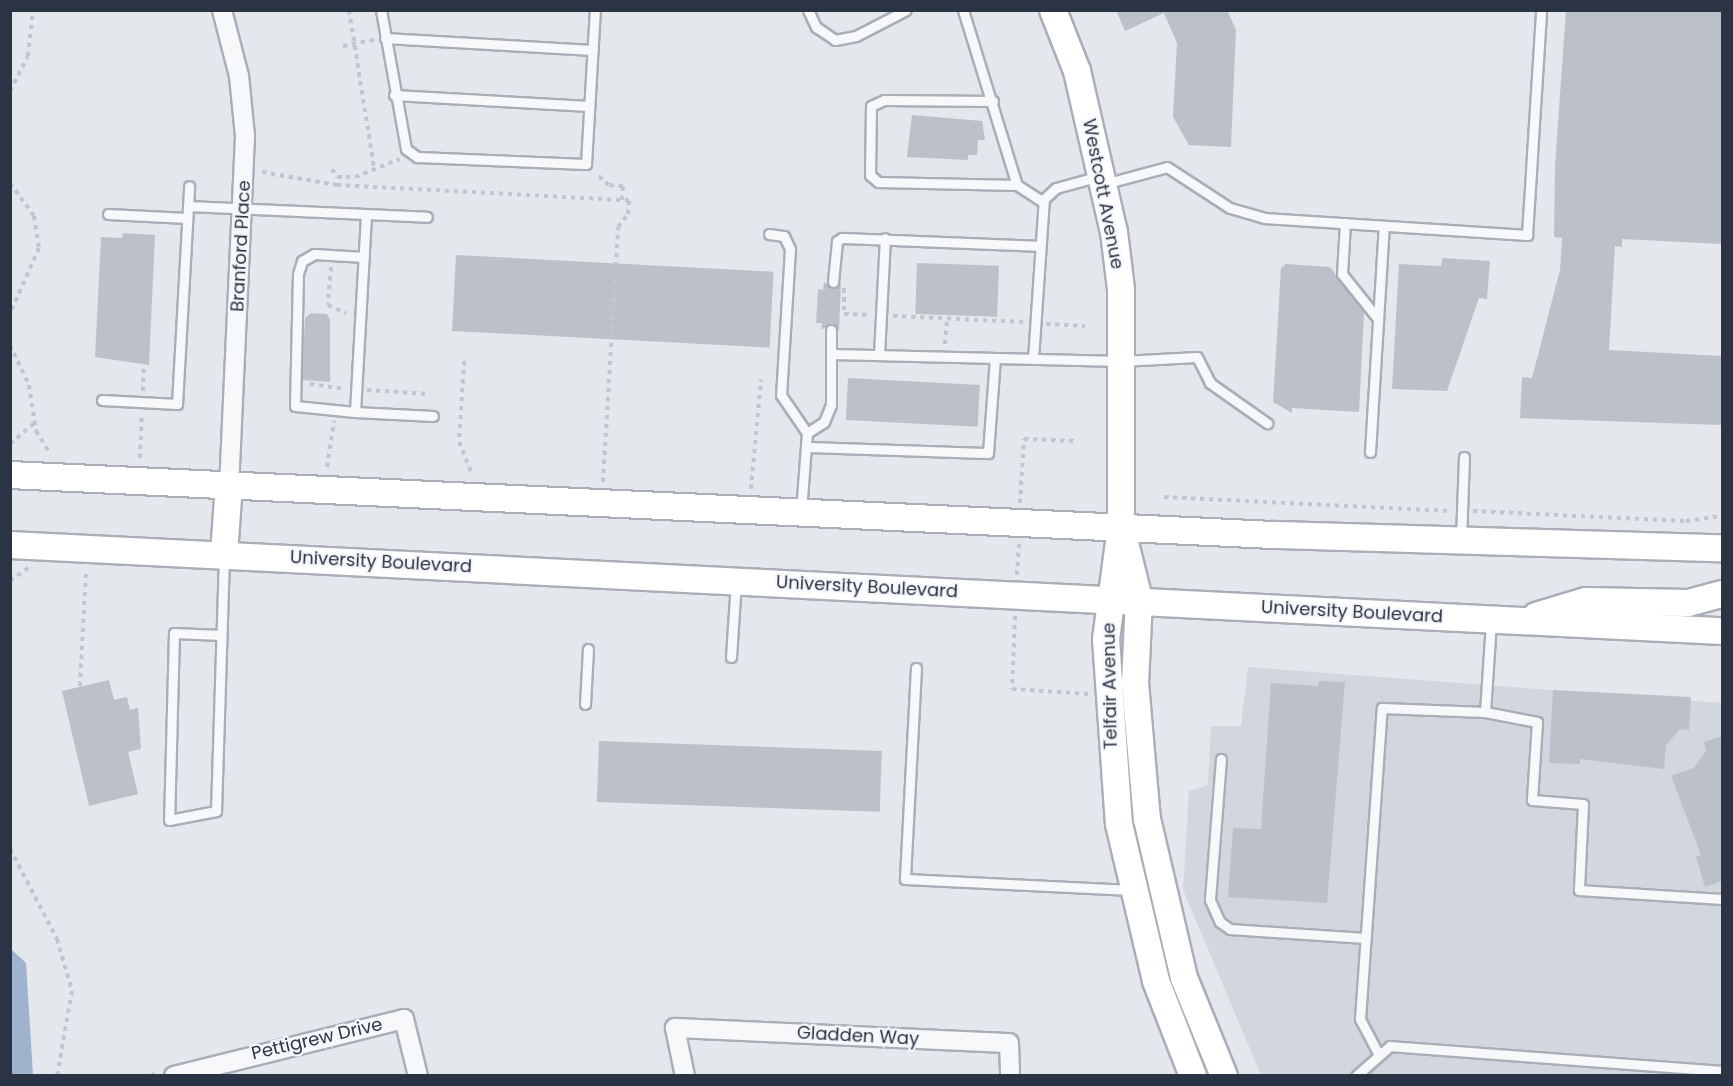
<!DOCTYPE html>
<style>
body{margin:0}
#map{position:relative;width:1733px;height:1086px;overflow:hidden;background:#e4e7ec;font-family:Poppins,sans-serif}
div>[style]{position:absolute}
.built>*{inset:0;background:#d2d6de}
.water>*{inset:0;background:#9fb4cc}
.building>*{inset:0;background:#bbc0ca;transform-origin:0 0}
.path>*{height:4px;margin-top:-2px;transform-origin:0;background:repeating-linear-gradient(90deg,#c2c5cb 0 4.5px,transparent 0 9px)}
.roads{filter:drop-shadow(2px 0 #a9aeb7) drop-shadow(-2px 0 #a9aeb7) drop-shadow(0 2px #a9aeb7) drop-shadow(0 -2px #a9aeb7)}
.lane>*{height:9px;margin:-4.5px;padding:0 4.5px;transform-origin:4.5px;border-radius:4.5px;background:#f7f8fa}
.street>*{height:18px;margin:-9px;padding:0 9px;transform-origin:9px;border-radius:9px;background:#f7f8fa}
.secondary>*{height:26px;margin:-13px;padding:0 13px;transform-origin:13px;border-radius:13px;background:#fff}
span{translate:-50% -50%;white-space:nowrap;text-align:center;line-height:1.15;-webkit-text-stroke:4.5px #f4f6f9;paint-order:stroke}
.street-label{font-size:18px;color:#2b3445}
.frame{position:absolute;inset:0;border:12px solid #2b3445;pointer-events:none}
</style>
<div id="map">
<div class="built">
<div style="clip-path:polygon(1248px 667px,1722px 703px,1722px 1075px,1261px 1075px,1183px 890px,1189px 791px,1208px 785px,1211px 726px,1241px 726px)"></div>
</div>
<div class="water">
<div style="clip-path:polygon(10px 948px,26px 963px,33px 1075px,11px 1075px)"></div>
</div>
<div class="building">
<div style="clip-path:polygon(1116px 10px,1227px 10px,1236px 30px,1231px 147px,1189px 145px,1173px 117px,1177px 43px,1164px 13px,1125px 31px)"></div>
<div style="clip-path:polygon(1566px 10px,1722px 11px,1722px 244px,1622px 239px,1622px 247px,1615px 246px,1609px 350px,1722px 356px,1721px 425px,1520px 418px,1522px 377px,1532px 378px,1560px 270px,1562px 238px,1554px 237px,1555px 166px)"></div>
<div style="clip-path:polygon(912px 115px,982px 121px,985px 140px,978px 140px,977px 155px,968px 155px,968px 160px,907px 157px)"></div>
<div style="clip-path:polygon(123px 233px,155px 235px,149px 365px,95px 357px,101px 237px,122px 238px)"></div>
<div style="left:456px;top:255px;width:318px;height:76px;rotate:3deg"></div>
<div style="clip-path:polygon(1442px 258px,1490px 261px,1487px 299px,1479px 298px,1447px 391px,1392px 389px,1399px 264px,1441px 266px)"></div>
<div style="left:917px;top:263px;width:82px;height:51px;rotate:2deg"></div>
<div style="clip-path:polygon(1286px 264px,1330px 267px,1364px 313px,1359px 412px,1292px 408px,1292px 413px,1273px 402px,1281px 268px)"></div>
<div style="clip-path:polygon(824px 282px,833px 289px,841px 283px,839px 331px,832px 323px,821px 330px,822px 323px,816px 323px,818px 289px,823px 290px)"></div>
<div style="clip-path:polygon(311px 313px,327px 314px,330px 320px,330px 382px,302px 380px,305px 318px)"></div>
<div style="left:848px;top:378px;width:132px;height:42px;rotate:3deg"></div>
<div style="clip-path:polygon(109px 680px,114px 700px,127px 697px,130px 710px,138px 708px,141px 749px,128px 752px,138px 794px,89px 806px,62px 691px)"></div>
<div style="clip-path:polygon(1319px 681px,1345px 682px,1327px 903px,1228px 897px,1233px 828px,1261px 829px,1271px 683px,1318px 686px)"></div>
<div style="clip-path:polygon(1553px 690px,1691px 697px,1689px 730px,1680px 729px,1666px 745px,1664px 769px,1580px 759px,1580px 764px,1549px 763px)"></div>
<div style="clip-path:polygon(1722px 736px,1722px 881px,1705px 887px,1696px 857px,1701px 855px,1671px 776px,1694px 768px,1706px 751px,1704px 742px)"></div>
<div style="left:599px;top:741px;width:283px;height:61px;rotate:2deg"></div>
</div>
<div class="path">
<div style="left:349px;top:10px;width:159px;rotate:81deg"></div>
<div style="left:343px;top:46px;width:32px;rotate:-11deg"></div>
<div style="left:10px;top:91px;width:39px;rotate:-63deg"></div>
<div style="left:28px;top:56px;width:46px;rotate:-83.8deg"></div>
<div style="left:332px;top:169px;width:9px;rotate:58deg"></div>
<div style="left:337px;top:177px;width:18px"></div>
<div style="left:355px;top:177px;width:48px;rotate:-21.8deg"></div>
<div style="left:262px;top:172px;width:76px;rotate:9.8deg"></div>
<div style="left:337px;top:185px;width:285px;rotate:3deg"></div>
<div style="left:622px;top:200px;width:14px;rotate:-86deg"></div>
<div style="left:623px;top:186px;width:14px;rotate:-176deg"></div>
<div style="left:609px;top:185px;width:18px;rotate:-139deg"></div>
<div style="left:10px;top:183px;width:41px;rotate:54deg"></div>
<div style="left:34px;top:216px;width:32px;rotate:81deg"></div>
<div style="left:39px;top:248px;width:71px;rotate:114deg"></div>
<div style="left:331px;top:267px;width:38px;rotate:95deg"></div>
<div style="left:328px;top:305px;width:20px;rotate:24deg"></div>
<div style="left:844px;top:288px;width:26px;rotate:90deg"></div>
<div style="left:844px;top:314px;width:24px;rotate:2deg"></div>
<div style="left:893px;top:316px;width:131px;rotate:2.6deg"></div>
<div style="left:1046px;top:324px;width:39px;rotate:3deg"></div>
<div style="left:945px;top:344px;width:25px;rotate:-85deg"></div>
<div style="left:10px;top:345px;width:44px;rotate:64.6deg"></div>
<div style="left:29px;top:385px;width:47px;rotate:81.3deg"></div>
<div style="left:36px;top:431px;width:26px;rotate:58deg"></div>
<div style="left:464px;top:361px;width:81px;rotate:93.5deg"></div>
<div style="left:459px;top:442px;width:35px;rotate:68deg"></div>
<div style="left:310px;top:384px;width:35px;rotate:8deg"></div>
<div style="left:367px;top:390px;width:62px;rotate:3.7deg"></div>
<div style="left:143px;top:391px;width:27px;rotate:-88deg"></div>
<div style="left:10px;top:444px;width:32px;rotate:-41deg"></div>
<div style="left:140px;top:458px;width:45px;rotate:-87.5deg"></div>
<div style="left:327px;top:467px;width:47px;rotate:-81.3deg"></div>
<div style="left:603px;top:482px;width:255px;rotate:-86.6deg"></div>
<div style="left:618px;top:227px;width:16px;rotate:-52deg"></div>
<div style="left:628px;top:214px;width:14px;rotate:-86deg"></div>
<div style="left:629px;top:200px;width:7px;rotate:180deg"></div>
<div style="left:751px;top:489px;width:110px;rotate:-84.8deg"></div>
<div style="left:1164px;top:497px;width:287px;rotate:2.8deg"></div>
<div style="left:1020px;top:503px;width:64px;rotate:-86.4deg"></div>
<div style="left:1024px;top:439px;width:50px;rotate:2.3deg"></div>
<div style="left:1473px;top:511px;width:213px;rotate:2.7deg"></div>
<div style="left:1686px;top:521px;width:36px;rotate:-8deg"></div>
<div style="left:1017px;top:575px;width:31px;rotate:-86deg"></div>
<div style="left:10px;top:581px;width:24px;rotate:-36deg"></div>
<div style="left:1015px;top:616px;width:73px;rotate:92.4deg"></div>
<div style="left:1012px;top:689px;width:78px;rotate:3.7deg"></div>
<div style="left:80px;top:686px;width:116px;rotate:-87deg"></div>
<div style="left:10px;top:775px;width:3px;rotate:90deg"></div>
<div style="left:10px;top:849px;width:102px;rotate:62.4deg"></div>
<div style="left:57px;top:939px;width:54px;rotate:73.9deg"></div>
<div style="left:72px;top:991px;width:86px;rotate:100deg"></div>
<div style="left:151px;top:1076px;width:9px;rotate:-36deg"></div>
</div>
<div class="roads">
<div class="lane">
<div style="left:381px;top:10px;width:141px;rotate:79.8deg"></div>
<div style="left:406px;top:149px;width:14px;rotate:36deg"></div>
<div style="left:417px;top:157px;width:169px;rotate:2.4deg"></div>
<div style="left:586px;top:164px;width:154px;rotate:-86.7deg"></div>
<div style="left:808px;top:10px;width:19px;rotate:65deg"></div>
<div style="left:816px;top:27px;width:23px;rotate:34deg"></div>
<div style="left:835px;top:40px;width:21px;rotate:-11deg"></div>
<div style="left:856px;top:36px;width:56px;rotate:-27.5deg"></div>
<div style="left:963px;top:10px;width:183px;rotate:72.9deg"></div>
<div style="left:1017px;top:185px;width:31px;rotate:33deg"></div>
<div style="left:385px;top:38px;width:208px;rotate:3.3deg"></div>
<div style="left:394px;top:95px;width:195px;rotate:3.2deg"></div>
<div style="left:993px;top:101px;width:109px;rotate:-179.5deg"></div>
<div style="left:884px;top:100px;width:14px;rotate:155deg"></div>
<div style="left:871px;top:106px;width:69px;rotate:90.8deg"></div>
<div style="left:870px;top:175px;width:11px;rotate:41deg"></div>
<div style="left:878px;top:182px;width:139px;rotate:1.2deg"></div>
<div style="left:1104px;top:184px;width:65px;rotate:-15.1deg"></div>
<div style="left:1167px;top:167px;width:75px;rotate:33.1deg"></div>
<div style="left:1230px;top:208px;width:35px;rotate:16deg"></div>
<div style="left:1264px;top:218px;width:264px;rotate:3.7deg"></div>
<div style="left:1527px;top:235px;width:225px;rotate:-86.4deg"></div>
<div style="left:188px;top:206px;width:239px;rotate:2.6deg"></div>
<div style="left:108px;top:214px;width:79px;rotate:2.9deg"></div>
<div style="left:366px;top:215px;width:197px;rotate:93.2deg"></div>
<div style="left:355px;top:412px;width:78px;rotate:2.9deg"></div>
<div style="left:1345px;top:223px;width:51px;rotate:93.4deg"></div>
<div style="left:1342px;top:274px;width:58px;rotate:51.3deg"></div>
<div style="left:769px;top:234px;width:15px;rotate:8deg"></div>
<div style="left:784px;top:236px;width:14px;rotate:65deg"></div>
<div style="left:790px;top:249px;width:146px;rotate:93.5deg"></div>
<div style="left:781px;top:395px;width:46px;rotate:55.6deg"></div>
<div style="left:807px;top:433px;width:78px;rotate:94.4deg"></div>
<div style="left:833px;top:282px;width:41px;rotate:-84.4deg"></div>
<div style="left:837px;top:241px;width:6px;rotate:-31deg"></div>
<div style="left:842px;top:238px;width:196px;rotate:2.3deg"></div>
<div style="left:832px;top:354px;width:289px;rotate:1.4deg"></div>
<div style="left:1121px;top:361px;width:76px;rotate:-3deg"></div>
<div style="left:1197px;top:357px;width:29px;rotate:63deg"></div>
<div style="left:1210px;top:383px;width:70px;rotate:35.1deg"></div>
<div style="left:879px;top:355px;width:117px;rotate:-87.1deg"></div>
<div style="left:1033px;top:359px;width:160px;rotate:-86.1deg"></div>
<div style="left:1044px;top:199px;width:16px;rotate:-43deg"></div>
<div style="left:1056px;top:188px;width:46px;rotate:-15.3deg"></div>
<div style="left:102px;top:400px;width:75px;rotate:3.1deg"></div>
<div style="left:177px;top:404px;width:218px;rotate:-86.8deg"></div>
<div style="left:355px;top:412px;width:60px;rotate:-174.3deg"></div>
<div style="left:295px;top:406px;width:132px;rotate:-88.7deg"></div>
<div style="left:298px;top:274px;width:14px;rotate:-73deg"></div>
<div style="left:302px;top:261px;width:14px;rotate:-30deg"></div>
<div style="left:314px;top:254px;width:50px;rotate:3.4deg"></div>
<div style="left:807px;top:433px;width:20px;rotate:-33deg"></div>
<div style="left:824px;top:422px;width:18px;rotate:-68deg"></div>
<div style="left:831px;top:405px;width:75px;rotate:-90deg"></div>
<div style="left:806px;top:447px;width:182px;rotate:1.9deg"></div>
<div style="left:988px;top:453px;width:95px;rotate:-85.8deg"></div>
<div style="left:1370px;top:452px;width:226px;rotate:-86.5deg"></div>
<div style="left:1461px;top:539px;width:82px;rotate:-87.9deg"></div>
<div style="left:221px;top:635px;width:47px;rotate:-177.6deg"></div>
<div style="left:174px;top:633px;width:187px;rotate:91.5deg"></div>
<div style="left:169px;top:820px;width:48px;rotate:-10.8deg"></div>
<div style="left:216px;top:811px;width:255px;rotate:-88.2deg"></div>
<div style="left:731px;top:657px;width:75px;rotate:-86.2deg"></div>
<div style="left:916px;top:668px;width:211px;rotate:93deg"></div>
<div style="left:905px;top:879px;width:227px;rotate:2.8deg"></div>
<div style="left:585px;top:704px;width:55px;rotate:-86.9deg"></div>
<div style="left:1485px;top:712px;width:53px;rotate:10.9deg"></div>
<div style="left:1537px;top:722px;width:78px;rotate:93.7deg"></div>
<div style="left:1532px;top:800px;width:51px;rotate:4.5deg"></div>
<div style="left:1583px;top:804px;width:86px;rotate:92.7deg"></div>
<div style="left:1579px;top:890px;width:143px;rotate:3.6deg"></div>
<div style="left:1221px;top:759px;width:141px;rotate:94.5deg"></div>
<div style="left:1210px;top:900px;width:24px;rotate:66deg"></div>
<div style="left:1220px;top:922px;width:12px;rotate:35deg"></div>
<div style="left:1230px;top:929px;width:135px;rotate:3.8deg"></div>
<div style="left:1379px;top:1055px;width:41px;rotate:-117.8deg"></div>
<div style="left:1360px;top:1019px;width:312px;rotate:-86deg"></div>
<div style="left:1382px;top:708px;width:103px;rotate:2.2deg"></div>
<div style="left:1485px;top:712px;width:90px;rotate:-86.2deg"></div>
<div style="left:1356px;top:1076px;width:45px;rotate:-41.4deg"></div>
<div style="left:1390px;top:1046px;width:333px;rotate:4.3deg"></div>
</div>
<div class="street">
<div style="left:222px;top:10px;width:68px;rotate:75.6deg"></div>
<div style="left:239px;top:76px;width:60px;rotate:84.3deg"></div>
<div style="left:245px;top:136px;width:348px;rotate:92.6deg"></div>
<div style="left:174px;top:1076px;width:237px;rotate:-13.9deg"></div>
<div style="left:404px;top:1019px;width:59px;rotate:76.2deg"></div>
<div style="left:685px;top:1076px;width:49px;rotate:-101.8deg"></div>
<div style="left:675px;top:1028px;width:334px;rotate:2.6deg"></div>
<div style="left:1009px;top:1043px;width:33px;rotate:88deg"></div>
</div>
<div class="secondary">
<div style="left:1053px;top:10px;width:66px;rotate:68.5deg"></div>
<div style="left:1077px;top:71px;width:165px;rotate:77.1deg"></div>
<div style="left:1114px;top:232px;width:57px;rotate:83deg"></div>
<div style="left:1121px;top:289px;width:238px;rotate:90deg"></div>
<div style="left:1121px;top:527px;width:113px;rotate:97.6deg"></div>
<div style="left:1106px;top:639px;width:185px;rotate:86deg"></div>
<div style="left:1119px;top:824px;width:161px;rotate:76.7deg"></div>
<div style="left:1156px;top:981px;width:102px;rotate:68.7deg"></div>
<div style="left:10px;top:475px;width:1266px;rotate:2.72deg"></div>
<div style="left:1275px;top:535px;width:447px;rotate:1.7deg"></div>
<div style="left:1124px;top:539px;width:62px;rotate:76deg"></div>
<div style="left:1139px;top:599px;width:84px;rotate:92.7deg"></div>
<div style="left:1135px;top:683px;width:137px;rotate:85deg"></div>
<div style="left:1147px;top:819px;width:163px;rotate:76.9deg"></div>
<div style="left:1184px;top:978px;width:106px;rotate:67.8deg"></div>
<div style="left:10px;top:545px;width:1714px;rotate:2.88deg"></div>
<div style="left:224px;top:554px;width:70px;rotate:-85.9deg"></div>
<div style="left:1536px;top:616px;width:52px;rotate:-16.7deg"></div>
<div style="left:1586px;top:601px;width:102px;rotate:1.1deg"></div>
<div style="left:1688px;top:603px;width:35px;rotate:-15deg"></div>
</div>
</div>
<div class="street-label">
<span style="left:1103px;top:194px;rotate:79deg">Westcott Avenue</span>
<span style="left:241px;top:246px;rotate:-87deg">Branford Place</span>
<span style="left:381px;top:562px;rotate:3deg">University Boulevard</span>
<span style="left:867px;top:587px;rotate:3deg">University Boulevard</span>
<span style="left:1352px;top:612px;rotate:3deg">University Boulevard</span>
<span style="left:1110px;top:686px;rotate:-91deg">Telfair Avenue</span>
<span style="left:858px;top:1036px;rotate:3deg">Gladden Way</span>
<span style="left:317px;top:1039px;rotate:-13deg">Pettigrew Drive</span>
</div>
<div class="frame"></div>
</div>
